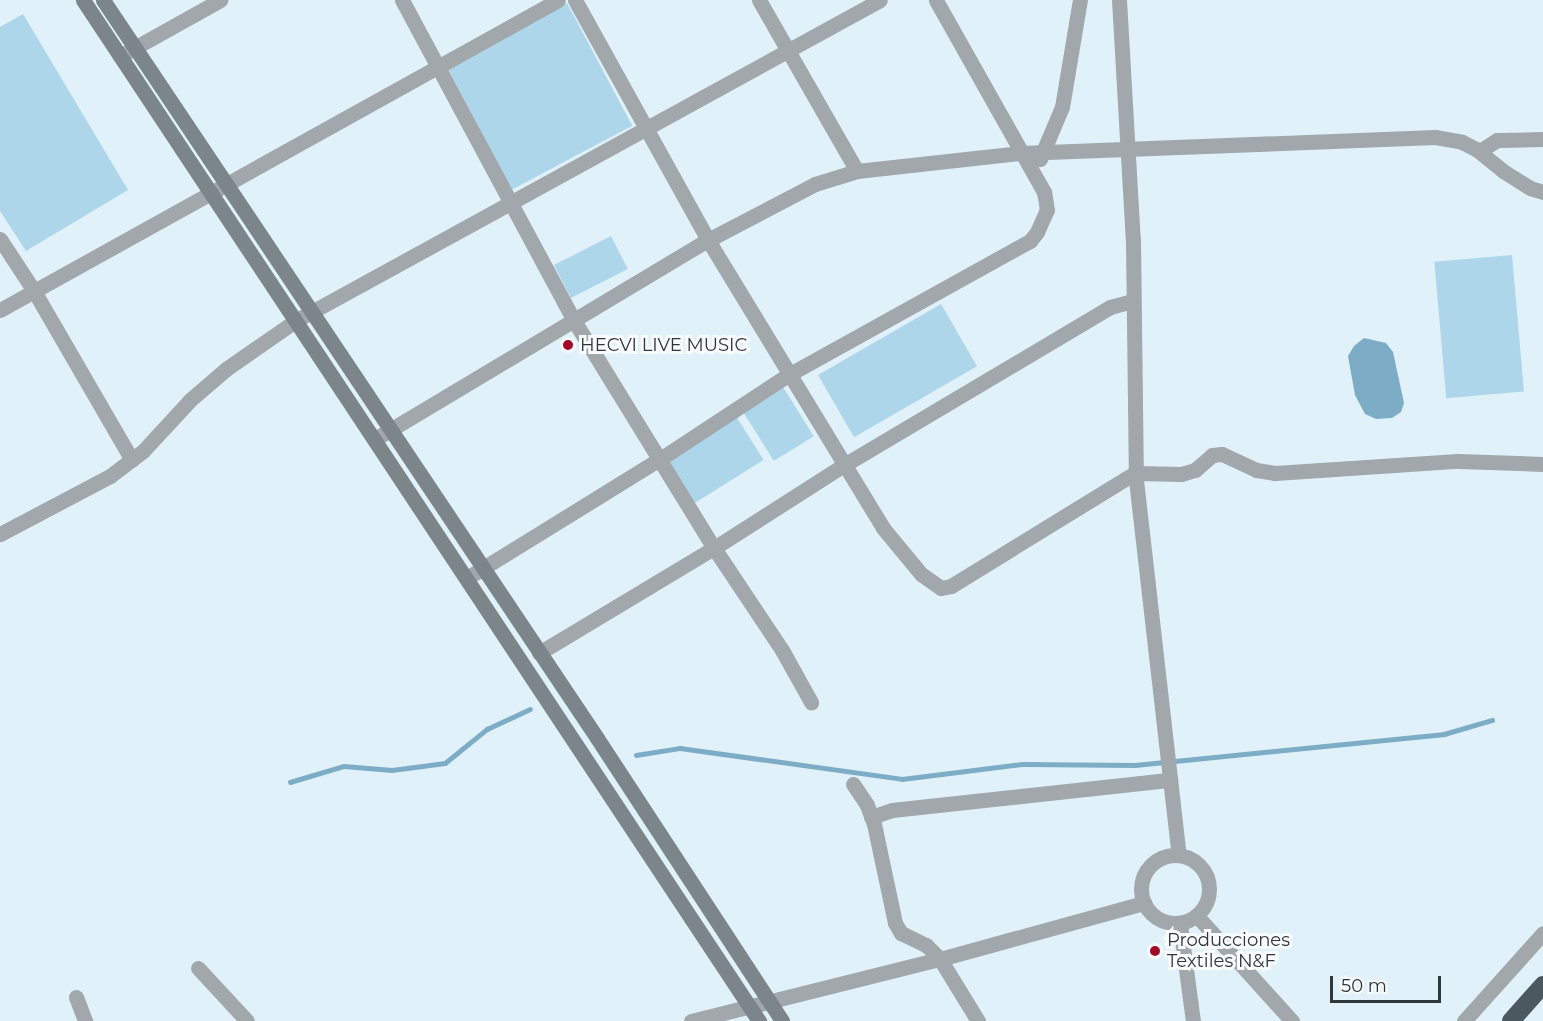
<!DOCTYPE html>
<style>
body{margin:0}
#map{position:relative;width:1543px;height:1021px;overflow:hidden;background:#e1f1fa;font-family:Montserrat,sans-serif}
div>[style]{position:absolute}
.green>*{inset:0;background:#aed6eb;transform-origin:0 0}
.water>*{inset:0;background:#7dadc6}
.stream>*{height:4.5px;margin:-2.25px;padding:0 2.25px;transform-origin:2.25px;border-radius:2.25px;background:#7dadc6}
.street>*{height:15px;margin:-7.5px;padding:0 7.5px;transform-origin:7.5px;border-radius:7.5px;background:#a1a7ab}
.street>.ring{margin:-7.5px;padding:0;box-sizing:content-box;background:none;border:15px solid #a1a7ab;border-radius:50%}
.secondary>*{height:15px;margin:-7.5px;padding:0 7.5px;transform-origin:7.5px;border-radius:7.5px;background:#7b858a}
.highway>*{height:18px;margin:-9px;padding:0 9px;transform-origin:9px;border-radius:9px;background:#4b585f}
.dots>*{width:16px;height:16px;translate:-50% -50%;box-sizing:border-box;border:3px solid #f9fcfe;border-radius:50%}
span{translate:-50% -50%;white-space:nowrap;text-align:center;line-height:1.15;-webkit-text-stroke:6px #f9fcfe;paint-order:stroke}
.poi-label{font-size:18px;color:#303639}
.left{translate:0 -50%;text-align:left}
.scale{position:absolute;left:1330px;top:976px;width:111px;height:27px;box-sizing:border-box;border:3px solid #303639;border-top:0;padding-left:8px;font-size:18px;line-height:21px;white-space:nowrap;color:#303639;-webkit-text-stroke:4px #f9fcfe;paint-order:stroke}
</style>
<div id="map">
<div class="green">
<div style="left:567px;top:3px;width:139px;height:136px;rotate:62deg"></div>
<div style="clip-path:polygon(23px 14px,128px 190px,26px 251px,0 211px,0 27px)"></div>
<div style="left:611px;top:236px;width:37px;height:64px;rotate:63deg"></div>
<div style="left:1512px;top:255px;width:137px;height:78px;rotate:85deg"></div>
<div style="left:941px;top:304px;width:72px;height:142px;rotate:60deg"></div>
<div style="left:783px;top:387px;width:58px;height:47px;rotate:58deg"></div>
<div style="left:736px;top:416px;width:52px;height:83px;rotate:58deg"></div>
</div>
<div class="water">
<div style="clip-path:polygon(1364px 338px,1386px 343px,1393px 352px,1404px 403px,1401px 412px,1392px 418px,1376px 419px,1365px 414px,1355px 395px,1348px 356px,1354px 346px)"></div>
</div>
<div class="stream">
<div style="left:636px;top:755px;width:45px;rotate:-9deg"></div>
<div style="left:680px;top:748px;width:224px;rotate:7.9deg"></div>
<div style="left:902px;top:779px;width:122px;rotate:-7.1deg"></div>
<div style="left:1023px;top:764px;width:112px;rotate:0.5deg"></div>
<div style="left:1135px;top:765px;width:311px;rotate:-5.7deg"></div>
<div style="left:1444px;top:734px;width:50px;rotate:-16.3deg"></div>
<div style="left:290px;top:782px;width:56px;rotate:-16.5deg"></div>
<div style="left:344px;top:766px;width:48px;rotate:4.8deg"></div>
<div style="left:392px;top:770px;width:53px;rotate:-7.5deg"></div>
<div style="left:445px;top:763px;width:54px;rotate:-39deg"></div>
<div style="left:487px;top:729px;width:47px;rotate:-24.9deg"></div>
</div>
<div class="street">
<div style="left:402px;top:0;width:362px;rotate:61.8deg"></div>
<div style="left:573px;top:319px;width:269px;rotate:58.4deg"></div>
<div style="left:714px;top:548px;width:123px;rotate:56.3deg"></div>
<div style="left:782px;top:650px;width:60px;rotate:60.9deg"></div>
<div style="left:575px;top:0;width:274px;rotate:61deg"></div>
<div style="left:708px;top:240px;width:337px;rotate:58.7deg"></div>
<div style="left:883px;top:528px;width:60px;rotate:50.4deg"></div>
<div style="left:921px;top:574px;width:24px;rotate:35deg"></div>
<div style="left:941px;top:588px;width:10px;rotate:-11deg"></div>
<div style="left:951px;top:586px;width:216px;rotate:-31.6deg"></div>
<div style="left:1135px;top:473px;width:46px;rotate:1.2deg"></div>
<div style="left:1181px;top:474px;width:15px;rotate:-16deg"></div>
<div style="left:1195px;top:470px;width:23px;rotate:-41deg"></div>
<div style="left:1212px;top:455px;width:10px;rotate:-6deg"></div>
<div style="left:1222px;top:454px;width:38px;rotate:25deg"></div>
<div style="left:1256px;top:470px;width:19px;rotate:9deg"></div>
<div style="left:1275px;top:473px;width:183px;rotate:-3.8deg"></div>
<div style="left:1458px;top:461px;width:85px;rotate:2deg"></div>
<div style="left:759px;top:0;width:197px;rotate:60.2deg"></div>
<div style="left:1119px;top:0;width:240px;rotate:86.7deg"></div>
<div style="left:1133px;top:240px;width:240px;rotate:89.3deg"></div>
<div style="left:1136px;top:480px;width:377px;rotate:83.5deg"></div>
<div style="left:120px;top:56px;width:115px;rotate:-29.2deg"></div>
<div style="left:1480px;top:151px;width:20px;rotate:-33deg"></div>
<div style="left:1497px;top:140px;width:46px;rotate:-1.2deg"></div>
<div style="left:1040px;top:159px;width:56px;rotate:-67.1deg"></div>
<div style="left:1062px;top:107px;width:109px;rotate:-80.5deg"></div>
<div style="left:0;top:239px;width:62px;rotate:56.8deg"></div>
<div style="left:34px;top:291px;width:195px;rotate:59.9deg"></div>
<div style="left:0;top:310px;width:638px;rotate:-29.05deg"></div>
<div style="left:375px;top:439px;width:388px;rotate:-30.9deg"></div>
<div style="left:708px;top:240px;width:121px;rotate:-27.6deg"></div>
<div style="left:815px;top:184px;width:44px;rotate:-17.2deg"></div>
<div style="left:857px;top:171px;width:165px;rotate:-6.3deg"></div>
<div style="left:1021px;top:153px;width:414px;rotate:-2.2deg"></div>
<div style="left:1435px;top:137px;width:27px;rotate:10deg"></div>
<div style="left:1462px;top:142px;width:16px;rotate:27deg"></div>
<div style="left:1476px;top:149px;width:35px;rotate:39deg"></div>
<div style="left:1503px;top:171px;width:32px;rotate:32deg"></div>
<div style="left:1530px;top:188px;width:14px;rotate:17deg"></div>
<div style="left:0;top:534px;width:124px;rotate:-27.8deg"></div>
<div style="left:110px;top:476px;width:41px;rotate:-37.1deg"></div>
<div style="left:143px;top:451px;width:69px;rotate:-47.3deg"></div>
<div style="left:190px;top:400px;width:48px;rotate:-40.7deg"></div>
<div style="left:226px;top:369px;width:84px;rotate:-34.8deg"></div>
<div style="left:295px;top:321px;width:667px;rotate:-28.75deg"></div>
<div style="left:467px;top:578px;width:227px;rotate:-31.7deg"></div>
<div style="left:660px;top:459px;width:153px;rotate:-33.3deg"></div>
<div style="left:788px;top:375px;width:277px;rotate:-29deg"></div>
<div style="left:1030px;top:241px;width:11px;rotate:-52deg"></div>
<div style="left:1037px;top:232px;width:24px;rotate:-66deg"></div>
<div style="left:1047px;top:210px;width:18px;rotate:-99deg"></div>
<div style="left:1044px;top:192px;width:220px;rotate:-119.4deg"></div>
<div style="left:539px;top:653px;width:204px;rotate:-31deg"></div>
<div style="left:714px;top:548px;width:154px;rotate:-32.6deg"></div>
<div style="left:844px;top:465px;width:309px;rotate:-30.7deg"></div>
<div style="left:1110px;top:307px;width:24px;rotate:-15deg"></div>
<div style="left:853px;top:784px;width:25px;rotate:56deg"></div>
<div style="left:867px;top:805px;width:20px;rotate:70deg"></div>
<div style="left:874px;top:824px;width:101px;rotate:78deg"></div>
<div style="left:895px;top:923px;width:12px;rotate:59deg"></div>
<div style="left:901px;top:933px;width:28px;rotate:26deg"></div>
<div style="left:926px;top:945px;width:20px;rotate:45deg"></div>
<div style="left:940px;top:959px;width:73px;rotate:58.5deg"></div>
<div style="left:871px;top:817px;width:22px;rotate:-18deg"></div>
<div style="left:892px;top:810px;width:280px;rotate:-6.2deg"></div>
<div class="ring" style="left:1141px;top:855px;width:53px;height:53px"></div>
<div style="left:1197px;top:916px;width:142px;rotate:47.9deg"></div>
<div style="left:1180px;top:924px;width:98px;rotate:82.4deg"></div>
<div style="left:198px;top:968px;width:72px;rotate:47.2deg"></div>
<div style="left:76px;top:997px;width:26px;rotate:69deg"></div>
<div style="left:691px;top:1021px;width:257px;rotate:-14deg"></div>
<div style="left:940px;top:959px;width:212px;rotate:-15.4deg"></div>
<div style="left:1464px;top:1021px;width:118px;rotate:-48.1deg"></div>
</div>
<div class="secondary">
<div style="left:83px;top:0;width:1225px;rotate:56.49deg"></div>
<div style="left:103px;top:0;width:888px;rotate:56.2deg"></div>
<div style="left:597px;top:738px;width:338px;rotate:56.8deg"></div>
</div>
<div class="highway">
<div style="left:1511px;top:1021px;width:48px;rotate:-48.4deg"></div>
</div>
<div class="dots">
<div style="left:568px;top:345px;background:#a40827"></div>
<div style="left:1155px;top:951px;background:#a40827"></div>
</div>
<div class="poi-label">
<span class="left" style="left:580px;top:345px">HECVI LIVE MUSIC</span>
<span class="left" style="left:1167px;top:951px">Producciones<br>Textiles N&amp;F</span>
</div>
<div class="scale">50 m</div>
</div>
